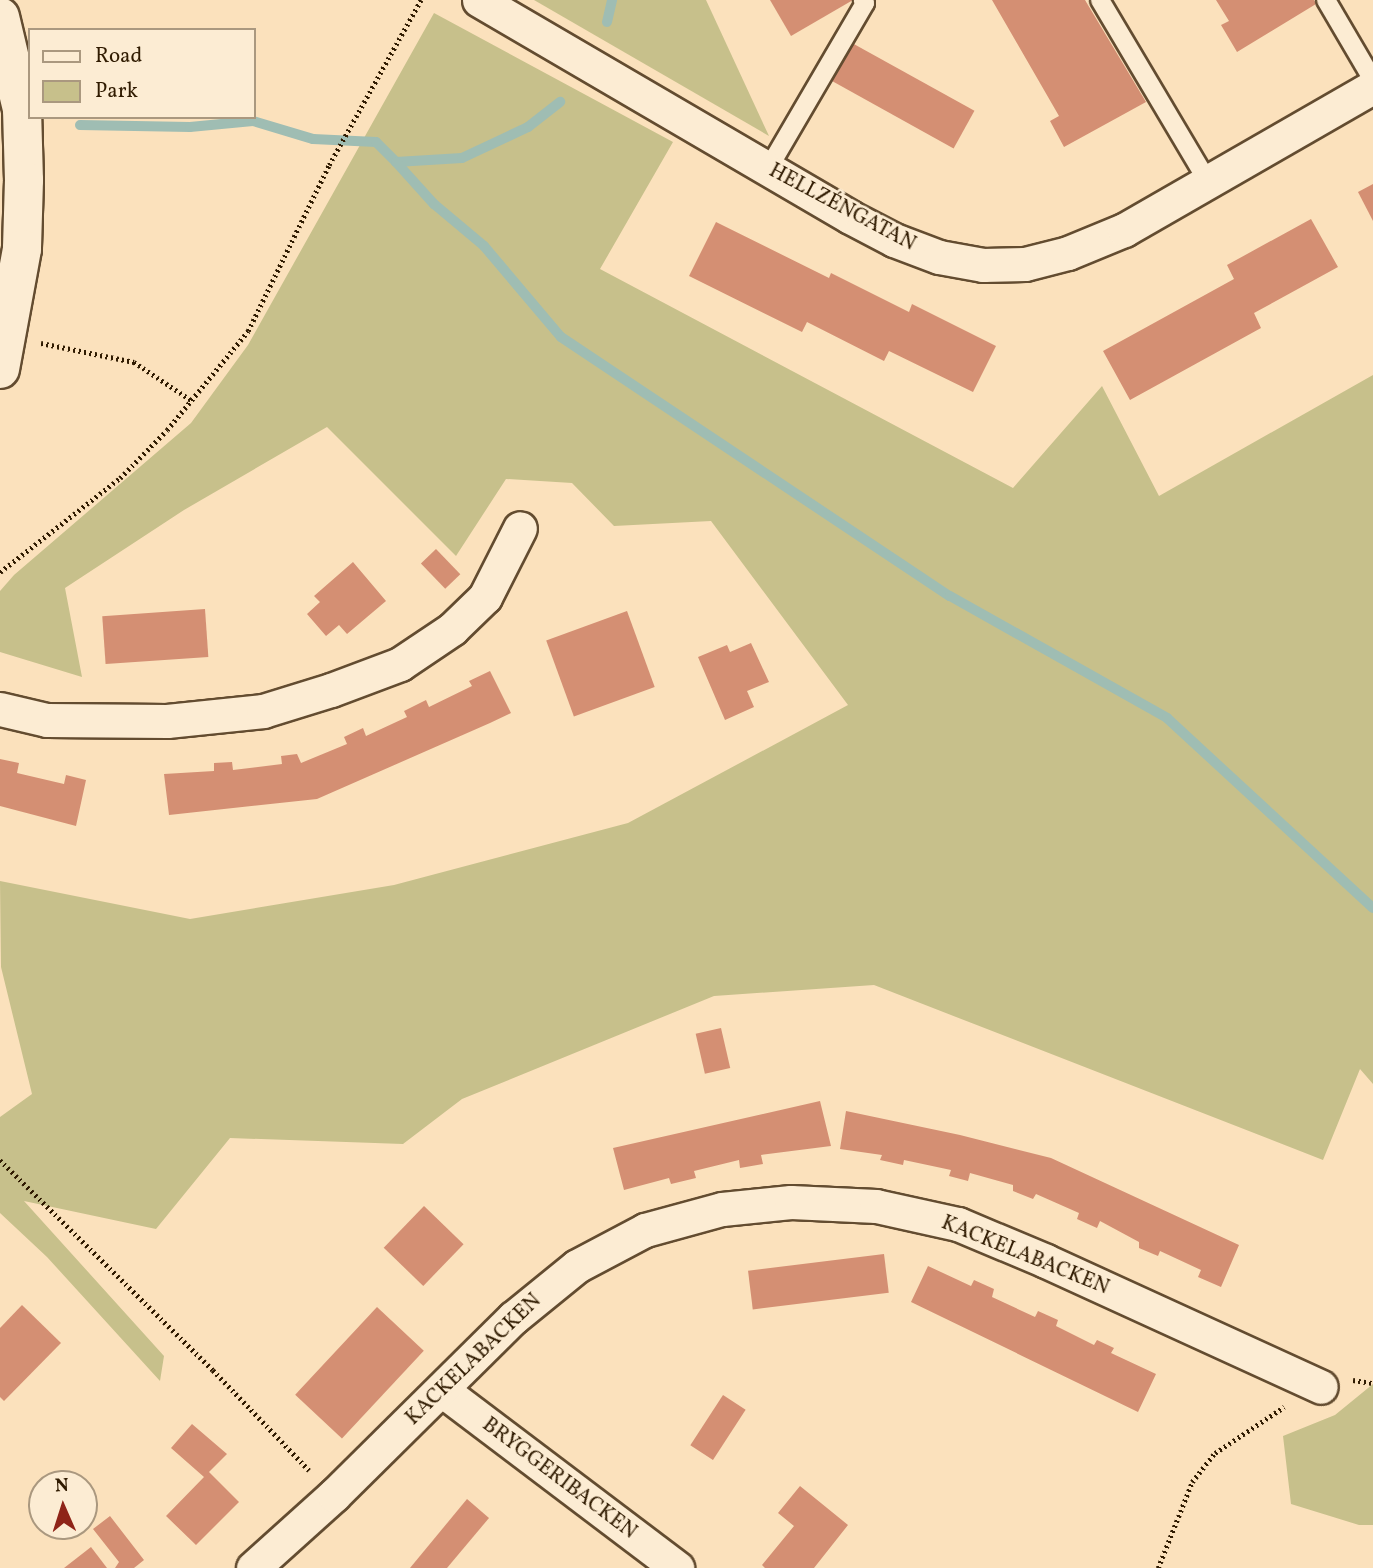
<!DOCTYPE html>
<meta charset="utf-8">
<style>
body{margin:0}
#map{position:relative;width:1373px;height:1568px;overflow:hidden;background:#fbe1bc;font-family:Vollkorn,serif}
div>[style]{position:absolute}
.green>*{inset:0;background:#c7c08b}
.stream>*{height:10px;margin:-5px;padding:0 5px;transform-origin:5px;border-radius:5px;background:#9fbdb3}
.building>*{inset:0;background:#d48f73;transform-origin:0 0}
.path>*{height:4.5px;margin-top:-2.25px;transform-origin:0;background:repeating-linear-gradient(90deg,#301b01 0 2px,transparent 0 5.5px)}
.roads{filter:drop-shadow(2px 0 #634c30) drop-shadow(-2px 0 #634c30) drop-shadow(0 2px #634c30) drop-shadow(0 -2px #634c30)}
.service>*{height:18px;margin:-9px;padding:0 9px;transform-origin:9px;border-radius:9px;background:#fcecd3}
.minor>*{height:33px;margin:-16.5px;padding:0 16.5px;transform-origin:16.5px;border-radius:16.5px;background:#fcecd3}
.secondary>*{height:38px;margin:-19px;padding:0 19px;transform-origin:19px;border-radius:19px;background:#fcecd3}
span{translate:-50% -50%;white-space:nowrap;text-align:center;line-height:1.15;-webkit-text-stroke:5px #fcecd3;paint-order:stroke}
.street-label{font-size:21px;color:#301b01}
.legend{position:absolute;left:28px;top:28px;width:228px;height:91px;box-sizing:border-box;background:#fcecd3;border:2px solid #aa987f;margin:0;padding:9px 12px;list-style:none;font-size:21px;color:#301b01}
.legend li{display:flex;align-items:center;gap:14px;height:35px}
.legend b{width:35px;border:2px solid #aa987f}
.north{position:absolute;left:28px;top:1470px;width:70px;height:70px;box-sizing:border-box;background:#fcecd3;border:2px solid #aa987f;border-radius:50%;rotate:357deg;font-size:19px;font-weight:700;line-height:28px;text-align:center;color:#301b01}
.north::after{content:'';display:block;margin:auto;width:24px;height:32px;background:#8f2418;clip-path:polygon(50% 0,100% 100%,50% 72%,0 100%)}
</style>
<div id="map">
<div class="green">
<div style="clip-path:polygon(534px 0,706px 0,769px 136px)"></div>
<div style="clip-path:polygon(434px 13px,673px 142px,600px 269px,1013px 488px,1102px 386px,1159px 496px,1373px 375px,1373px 1084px,1360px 1069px,1323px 1160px,874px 985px,714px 996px,462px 1099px,403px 1144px,230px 1138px,156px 1229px,24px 1201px,164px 1356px,160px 1381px,47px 1257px,0 1213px,0 1117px,32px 1094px,1px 967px,0 881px,190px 919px,394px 885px,628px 823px,848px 705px,711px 521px,614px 526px,572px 483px,506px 479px,456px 556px,327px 427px,184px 510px,65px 588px,82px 677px,0 652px,0 591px,14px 575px,191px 423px,248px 345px)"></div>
<div style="clip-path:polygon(1373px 1384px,1373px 1525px,1359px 1525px,1291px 1504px,1283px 1436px,1335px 1415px)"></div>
</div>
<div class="stream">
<div style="left:607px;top:22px;width:23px;rotate:-77deg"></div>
<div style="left:80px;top:125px;width:110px;rotate:1deg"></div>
<div style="left:190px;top:127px;width:63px;rotate:-5.4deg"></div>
<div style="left:253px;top:121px;width:63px;rotate:16.7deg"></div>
<div style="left:313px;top:139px;width:63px;rotate:2.7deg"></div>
<div style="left:376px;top:142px;width:28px;rotate:45deg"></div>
<div style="left:396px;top:162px;width:66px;rotate:-3.5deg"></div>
<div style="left:462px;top:158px;width:73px;rotate:-25.2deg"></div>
<div style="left:528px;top:127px;width:41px;rotate:-38deg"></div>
<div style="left:396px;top:162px;width:57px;rotate:47.9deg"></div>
<div style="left:434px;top:204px;width:65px;rotate:40deg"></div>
<div style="left:484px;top:246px;width:119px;rotate:49.8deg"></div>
<div style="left:561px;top:337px;width:467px;rotate:33.7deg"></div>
<div style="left:950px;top:596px;width:249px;rotate:29.3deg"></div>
<div style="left:1167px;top:718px;width:280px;rotate:42.7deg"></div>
</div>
<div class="building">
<div style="clip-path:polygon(770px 0,853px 0,791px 36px)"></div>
<div style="clip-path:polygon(992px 0,1085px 0,1146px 102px,1064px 147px,1050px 121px,1059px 116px)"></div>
<div style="clip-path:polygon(1216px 0,1314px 0,1316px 4px,1237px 52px,1221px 25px,1229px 21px)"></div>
<div style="left:852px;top:43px;width:140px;height:43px;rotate:29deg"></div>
<div style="clip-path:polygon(1373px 184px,1373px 221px,1358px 192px)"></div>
<div style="clip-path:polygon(1311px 219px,1338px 267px,1254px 313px,1261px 328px,1130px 400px,1103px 351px,1234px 279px,1227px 265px)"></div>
<div style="clip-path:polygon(716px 222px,829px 278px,831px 273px,909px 312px,912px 304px,996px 346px,973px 392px,889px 351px,884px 361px,807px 322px,802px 332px,689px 276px)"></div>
<div style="left:436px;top:549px;width:35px;height:21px;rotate:46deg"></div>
<div style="clip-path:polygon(353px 562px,386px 601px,347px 634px,339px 625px,326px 636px,307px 614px,320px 602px,314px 596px)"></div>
<div style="left:205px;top:609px;width:48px;height:103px;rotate:86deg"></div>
<div style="left:627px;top:611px;width:81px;height:86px;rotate:70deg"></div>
<div style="clip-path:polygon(751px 643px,769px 682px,747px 691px,754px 707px,725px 720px,698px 657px,727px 645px,730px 652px)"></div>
<div style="clip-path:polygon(490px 671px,511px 713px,490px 723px,317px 799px,169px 815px,164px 774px,214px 771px,214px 763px,232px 762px,233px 770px,282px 764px,281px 756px,297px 754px,301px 763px,347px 744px,344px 737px,363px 728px,366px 736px,407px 717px,404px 711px,426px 700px,429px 707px,472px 686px,469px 681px)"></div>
<div style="clip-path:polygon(0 759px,19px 763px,17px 773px,64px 784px,66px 775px,86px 780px,76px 826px,0 806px)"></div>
<div style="left:721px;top:1028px;width:41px;height:26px;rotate:77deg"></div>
<div style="clip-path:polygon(820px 1101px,831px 1146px,761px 1155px,763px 1164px,740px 1168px,739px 1160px,694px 1171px,696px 1178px,671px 1184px,669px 1178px,624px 1190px,613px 1148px)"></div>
<div style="clip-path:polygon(846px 1111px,960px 1135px,1051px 1158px,1239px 1245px,1221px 1287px,1198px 1277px,1201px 1270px,1160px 1251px,1158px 1256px,1139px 1248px,1139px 1242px,1100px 1221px,1097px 1228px,1077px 1219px,1079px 1213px,1036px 1194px,1033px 1199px,1013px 1191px,1013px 1185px,970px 1173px,968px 1181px,949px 1176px,951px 1170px,904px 1160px,903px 1165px,880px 1160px,882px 1155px,840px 1149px)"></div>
<div style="left:424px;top:1206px;width:55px;height:58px;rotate:44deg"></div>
<div style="left:884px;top:1254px;width:39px;height:137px;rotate:83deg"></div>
<div style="clip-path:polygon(928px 1266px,971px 1286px,974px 1280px,994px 1289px,992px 1297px,1035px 1317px,1038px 1311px,1058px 1320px,1056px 1326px,1094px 1345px,1097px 1340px,1114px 1348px,1111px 1353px,1156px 1374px,1138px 1412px,911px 1302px)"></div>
<div style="clip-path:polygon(22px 1305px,61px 1343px,4px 1401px,0 1397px,0 1328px)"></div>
<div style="left:377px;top:1307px;width:64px;height:120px;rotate:43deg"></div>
<div style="left:723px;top:1395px;width:27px;height:60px;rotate:33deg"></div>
<div style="clip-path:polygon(192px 1424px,227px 1454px,209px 1472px,239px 1502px,196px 1545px,166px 1516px,204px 1477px,171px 1448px)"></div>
<div style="clip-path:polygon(800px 1486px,848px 1525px,814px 1568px,765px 1568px,762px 1565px,794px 1526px,778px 1513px)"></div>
<div style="clip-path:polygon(467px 1499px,489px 1518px,447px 1568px,410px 1568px)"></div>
<div style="clip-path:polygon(110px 1516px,144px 1560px,134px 1568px,115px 1568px,119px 1562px,93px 1529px)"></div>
<div style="clip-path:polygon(91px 1547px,107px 1568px,64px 1568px)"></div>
</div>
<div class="path">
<div style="left:41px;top:343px;width:95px;rotate:11.5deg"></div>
<div style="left:134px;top:362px;width:69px;rotate:33.7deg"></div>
<div style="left:0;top:572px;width:152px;rotate:-38.1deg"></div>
<div style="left:120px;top:478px;width:67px;rotate:-45.6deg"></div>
<div style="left:167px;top:430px;width:128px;rotate:-50.7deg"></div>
<div style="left:248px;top:331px;width:185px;rotate:-64deg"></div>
<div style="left:329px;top:165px;width:189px;rotate:-60.9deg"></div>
<div style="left:0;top:1160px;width:299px;rotate:44.6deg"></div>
<div style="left:213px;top:1370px;width:139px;rotate:46.2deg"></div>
<div style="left:1353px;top:1380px;width:20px;rotate:9deg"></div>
<div style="left:1158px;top:1568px;width:92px;rotate:-68.4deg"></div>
<div style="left:1192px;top:1482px;width:37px;rotate:-52deg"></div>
<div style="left:1215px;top:1453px;width:83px;rotate:-33.7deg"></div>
</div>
<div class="roads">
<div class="service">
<div style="left:1100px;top:0;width:212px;rotate:59.3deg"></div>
<div style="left:1326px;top:0;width:93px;rotate:59.6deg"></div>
<div style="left:768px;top:169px;width:192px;rotate:-59.7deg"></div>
<div style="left:865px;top:3px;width:4px;rotate:-124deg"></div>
</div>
<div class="minor">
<div style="left:479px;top:0;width:430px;rotate:30.3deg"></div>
<div style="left:850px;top:217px;width:50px;rotate:27.6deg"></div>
<div style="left:894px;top:240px;width:48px;rotate:20.7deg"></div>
<div style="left:939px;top:257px;width:45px;rotate:10.3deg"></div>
<div style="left:983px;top:265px;width:42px;rotate:-1.4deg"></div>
<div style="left:1025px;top:264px;width:44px;rotate:-14.3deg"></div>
<div style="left:1068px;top:253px;width:61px;rotate:-22.3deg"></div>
<div style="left:1124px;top:230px;width:287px;rotate:-29.9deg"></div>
<div style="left:0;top:709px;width:48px;rotate:13.2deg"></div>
<div style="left:47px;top:720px;width:120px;rotate:0.5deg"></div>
<div style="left:167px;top:721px;width:97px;rotate:-5.9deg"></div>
<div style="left:263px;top:711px;width:71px;rotate:-17.2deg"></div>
<div style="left:331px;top:690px;width:74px;rotate:-20.6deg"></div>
<div style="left:400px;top:664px;width:63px;rotate:-33.9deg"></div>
<div style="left:452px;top:629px;width:46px;rotate:-44.1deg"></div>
<div style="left:485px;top:597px;width:77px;rotate:-63.1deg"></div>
<div style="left:442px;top:1390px;width:295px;rotate:37.1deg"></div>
<div style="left:253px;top:1568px;width:109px;rotate:-42deg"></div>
<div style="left:334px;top:1495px;width:252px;rotate:-44.7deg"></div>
<div style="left:513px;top:1318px;width:82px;rotate:-39.1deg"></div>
<div style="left:577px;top:1266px;width:77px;rotate:-27.9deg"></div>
<div style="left:645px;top:1230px;width:80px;rotate:-15.3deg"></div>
<div style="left:722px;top:1209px;width:69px;rotate:-5.8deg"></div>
<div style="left:791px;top:1202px;width:85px;rotate:2.7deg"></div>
<div style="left:876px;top:1206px;width:84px;rotate:12.4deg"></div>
<div style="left:958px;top:1224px;width:95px;rotate:22.8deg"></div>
<div style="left:1046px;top:1261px;width:302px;rotate:24.6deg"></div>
</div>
<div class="secondary">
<div style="left:0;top:17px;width:95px;rotate:76.6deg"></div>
<div style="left:22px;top:109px;width:71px;rotate:88.4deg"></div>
<div style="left:24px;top:180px;width:69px;rotate:91.7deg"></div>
<div style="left:22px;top:249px;width:122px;rotate:100.4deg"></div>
</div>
</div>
<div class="street-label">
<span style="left:842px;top:208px;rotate:28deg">HELLZÉNGATAN</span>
<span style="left:1025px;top:1256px;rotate:22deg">KACKELABACKEN</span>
<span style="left:474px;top:1360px;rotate:-44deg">KACKELABACKEN</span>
<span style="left:559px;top:1479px;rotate:37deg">BRYGGERIBACKEN</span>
</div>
<ul class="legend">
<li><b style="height:9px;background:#fcecd3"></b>Road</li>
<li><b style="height:19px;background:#c7c08b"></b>Park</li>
</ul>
<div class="north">N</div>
</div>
